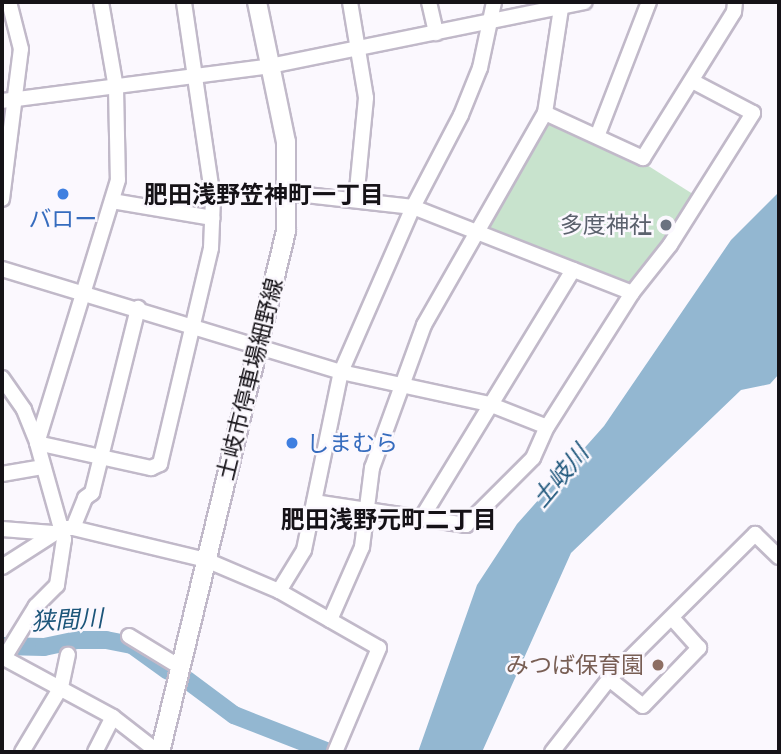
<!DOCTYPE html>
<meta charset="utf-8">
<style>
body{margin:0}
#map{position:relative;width:781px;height:754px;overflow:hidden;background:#fbf8fe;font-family:"PT Sans","Noto Sans JP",sans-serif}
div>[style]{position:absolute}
.green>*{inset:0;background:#c8e3cd}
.water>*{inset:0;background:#93b7d1}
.river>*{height:18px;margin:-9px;padding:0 9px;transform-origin:9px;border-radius:9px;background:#93b7d1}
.roads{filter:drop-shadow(2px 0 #c1b9c9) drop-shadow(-2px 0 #c1b9c9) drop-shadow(0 2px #c1b9c9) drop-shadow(0 -2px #c1b9c9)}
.minor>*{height:14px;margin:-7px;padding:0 7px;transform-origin:7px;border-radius:7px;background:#fff}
.major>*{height:18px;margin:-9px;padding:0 9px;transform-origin:9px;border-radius:9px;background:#fff}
.dots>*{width:19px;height:19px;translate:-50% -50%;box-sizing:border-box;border:4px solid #fbf8fe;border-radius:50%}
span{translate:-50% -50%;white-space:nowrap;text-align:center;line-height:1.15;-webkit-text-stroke:5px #fbf8fe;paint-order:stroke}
.shop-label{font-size:23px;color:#366cbe}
.left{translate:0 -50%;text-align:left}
.worship-label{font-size:23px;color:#5b616d}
.right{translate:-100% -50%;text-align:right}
.street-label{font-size:23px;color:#151217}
.education-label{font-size:23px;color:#785e54}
.neighbourhood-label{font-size:24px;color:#151217;font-weight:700}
.water-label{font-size:24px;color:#1c557a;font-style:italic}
.frame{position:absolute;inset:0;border:4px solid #151217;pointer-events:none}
</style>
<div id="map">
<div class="green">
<div style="clip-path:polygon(551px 116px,612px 143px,696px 196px,666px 244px,627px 287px,485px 231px)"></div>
</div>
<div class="water">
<div style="clip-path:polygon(779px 192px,779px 374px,770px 384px,741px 390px,571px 553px,482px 752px,418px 752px,477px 585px,517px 524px,604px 426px,731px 240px)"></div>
</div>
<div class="river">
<div style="left:2px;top:646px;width:42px;rotate:1.4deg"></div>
<div style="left:44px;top:647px;width:34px;rotate:-12deg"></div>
<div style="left:77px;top:640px;width:29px"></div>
<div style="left:106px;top:640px;width:26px;rotate:11deg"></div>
<div style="left:132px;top:645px;width:44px;rotate:35.8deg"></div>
<div style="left:187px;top:680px;width:59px;rotate:36.7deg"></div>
<div style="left:234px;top:715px;width:102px;rotate:21.3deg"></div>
</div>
<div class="roads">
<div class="minor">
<div style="left:101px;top:2px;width:87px;rotate:80.1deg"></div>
<div style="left:116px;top:88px;width:92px;rotate:88.8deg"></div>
<div style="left:118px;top:180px;width:275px;rotate:107.1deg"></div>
<div style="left:37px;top:443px;width:117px;rotate:12.4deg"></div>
<div style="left:151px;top:468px;width:10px;rotate:-24deg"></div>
<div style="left:160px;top:464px;width:222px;rotate:-76.7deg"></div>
<div style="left:211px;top:248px;width:49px;rotate:-87.7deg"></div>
<div style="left:213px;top:199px;width:199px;rotate:-98.4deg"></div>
<div style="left:350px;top:2px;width:97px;rotate:80.5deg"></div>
<div style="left:366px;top:98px;width:102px;rotate:95.6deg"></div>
<div style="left:429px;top:2px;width:32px;rotate:77deg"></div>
<div style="left:2px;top:101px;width:270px;rotate:-7.4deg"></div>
<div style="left:270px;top:66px;width:321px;rotate:-11.5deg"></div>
<div style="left:545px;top:113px;width:108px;rotate:24.7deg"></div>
<div style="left:643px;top:158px;width:172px;rotate:-58.1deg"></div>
<div style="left:734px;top:12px;width:10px;rotate:-84deg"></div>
<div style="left:598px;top:134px;width:142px;rotate:-68.9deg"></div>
<div style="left:288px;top:193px;width:126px;rotate:6.4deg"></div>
<div style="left:413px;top:207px;width:235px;rotate:21.4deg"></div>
<div style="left:2px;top:199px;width:151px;rotate:-82.8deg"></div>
<div style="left:21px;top:49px;width:49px;rotate:-104.3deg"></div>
<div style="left:112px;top:201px;width:102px;rotate:9.6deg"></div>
<div style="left:2px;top:269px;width:354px;rotate:16.9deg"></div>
<div style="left:341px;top:372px;width:151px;rotate:12.2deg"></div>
<div style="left:489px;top:404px;width:62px;rotate:21.6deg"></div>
<div style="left:2px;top:378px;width:39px;rotate:55deg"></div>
<div style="left:24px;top:410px;width:35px;rotate:68deg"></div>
<div style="left:37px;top:443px;width:100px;rotate:74.3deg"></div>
<div style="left:64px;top:539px;width:47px;rotate:98.7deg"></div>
<div style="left:57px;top:585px;width:30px;rotate:135deg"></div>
<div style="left:36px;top:606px;width:61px;rotate:121.6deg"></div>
<div style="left:4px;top:658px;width:124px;rotate:28.4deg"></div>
<div style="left:113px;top:717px;width:57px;rotate:37.9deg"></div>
<div style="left:2px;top:474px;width:42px;rotate:-9.7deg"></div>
<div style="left:314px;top:502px;width:154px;rotate:8.6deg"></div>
<div style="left:466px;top:525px;width:95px;rotate:-45deg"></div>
<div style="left:533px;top:458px;width:34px;rotate:-66deg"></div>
<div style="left:547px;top:427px;width:159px;rotate:-57.6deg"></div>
<div style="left:632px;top:293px;width:61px;rotate:-51.6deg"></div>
<div style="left:670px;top:245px;width:156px;rotate:-57.8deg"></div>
<div style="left:753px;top:113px;width:69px;rotate:-152.3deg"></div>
<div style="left:421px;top:519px;width:292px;rotate:-58.6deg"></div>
<div style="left:73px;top:528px;width:32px;rotate:-68deg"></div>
<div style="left:85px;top:498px;width:9px;rotate:-36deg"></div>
<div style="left:92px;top:493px;width:191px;rotate:-76deg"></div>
<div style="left:2px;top:529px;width:51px;rotate:4.5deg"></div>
<div style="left:2px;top:567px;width:72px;rotate:-32.6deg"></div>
<div style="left:63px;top:528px;width:10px"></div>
<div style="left:73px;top:528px;width:137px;rotate:13.5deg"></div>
<div style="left:206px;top:560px;width:79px;rotate:23deg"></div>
<div style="left:279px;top:591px;width:115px;rotate:29.7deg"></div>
<div style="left:379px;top:648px;width:113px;rotate:112.9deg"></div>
<div style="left:279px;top:591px;width:48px;rotate:-58.6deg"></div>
<div style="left:304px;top:550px;width:182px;rotate:-78.3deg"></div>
<div style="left:341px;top:372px;width:180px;rotate:-66.4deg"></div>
<div style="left:413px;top:207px;width:104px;rotate:-62.4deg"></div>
<div style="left:461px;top:115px;width:51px;rotate:-68deg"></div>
<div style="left:480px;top:68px;width:67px;rotate:-78deg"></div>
<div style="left:330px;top:620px;width:80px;rotate:-66.3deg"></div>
<div style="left:362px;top:547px;width:80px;rotate:-82.8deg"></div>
<div style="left:372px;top:468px;width:152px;rotate:-70deg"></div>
<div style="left:424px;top:325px;width:244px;rotate:-60.3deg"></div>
<div style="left:545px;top:113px;width:112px;rotate:-81.3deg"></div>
<div style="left:129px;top:636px;width:60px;rotate:31.3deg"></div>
<div style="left:609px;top:679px;width:43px;rotate:38.5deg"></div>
<div style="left:643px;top:706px;width:81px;rotate:-46deg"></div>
<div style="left:699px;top:648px;width:40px;rotate:-132deg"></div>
<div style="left:22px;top:752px;width:76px;rotate:-59deg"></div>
<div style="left:61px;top:687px;width:33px;rotate:-78deg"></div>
<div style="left:95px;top:752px;width:39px;rotate:-63deg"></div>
<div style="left:552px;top:752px;width:93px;rotate:-52deg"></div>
<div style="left:609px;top:679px;width:206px;rotate:-44.8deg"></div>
<div style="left:755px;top:534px;width:33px;rotate:44deg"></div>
</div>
<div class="major">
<div style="left:160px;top:752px;width:536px;rotate:-76.4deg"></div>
<div style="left:286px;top:231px;width:89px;rotate:-90deg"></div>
<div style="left:286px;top:142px;width:143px;rotate:-101.7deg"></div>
</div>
</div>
<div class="dots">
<div style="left:63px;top:194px;background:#3f7fe0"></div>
<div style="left:666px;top:225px;background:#6b7280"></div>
<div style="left:292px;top:443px;background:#3f7fe0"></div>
<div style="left:658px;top:665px;background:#8d6e63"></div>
</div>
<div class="shop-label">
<span style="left:63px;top:219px">バロー</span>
<span class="left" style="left:306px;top:443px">しまむら</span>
</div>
<div class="worship-label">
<span class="right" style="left:652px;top:225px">多度神社</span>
</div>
<div class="street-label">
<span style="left:250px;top:379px;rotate:-76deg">土岐市停車場細野線</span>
</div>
<div class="education-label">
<span class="right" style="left:644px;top:665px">みつば保育園</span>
</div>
<div class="neighbourhood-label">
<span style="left:264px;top:195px">肥田浅野笠神町一丁目</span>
<span style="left:389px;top:520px">肥田浅野元町二丁目</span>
</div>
<div class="water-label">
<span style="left:560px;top:476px;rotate:-50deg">土岐川</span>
<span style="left:67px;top:620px;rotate:-3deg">狭間川</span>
</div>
<div class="frame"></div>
</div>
